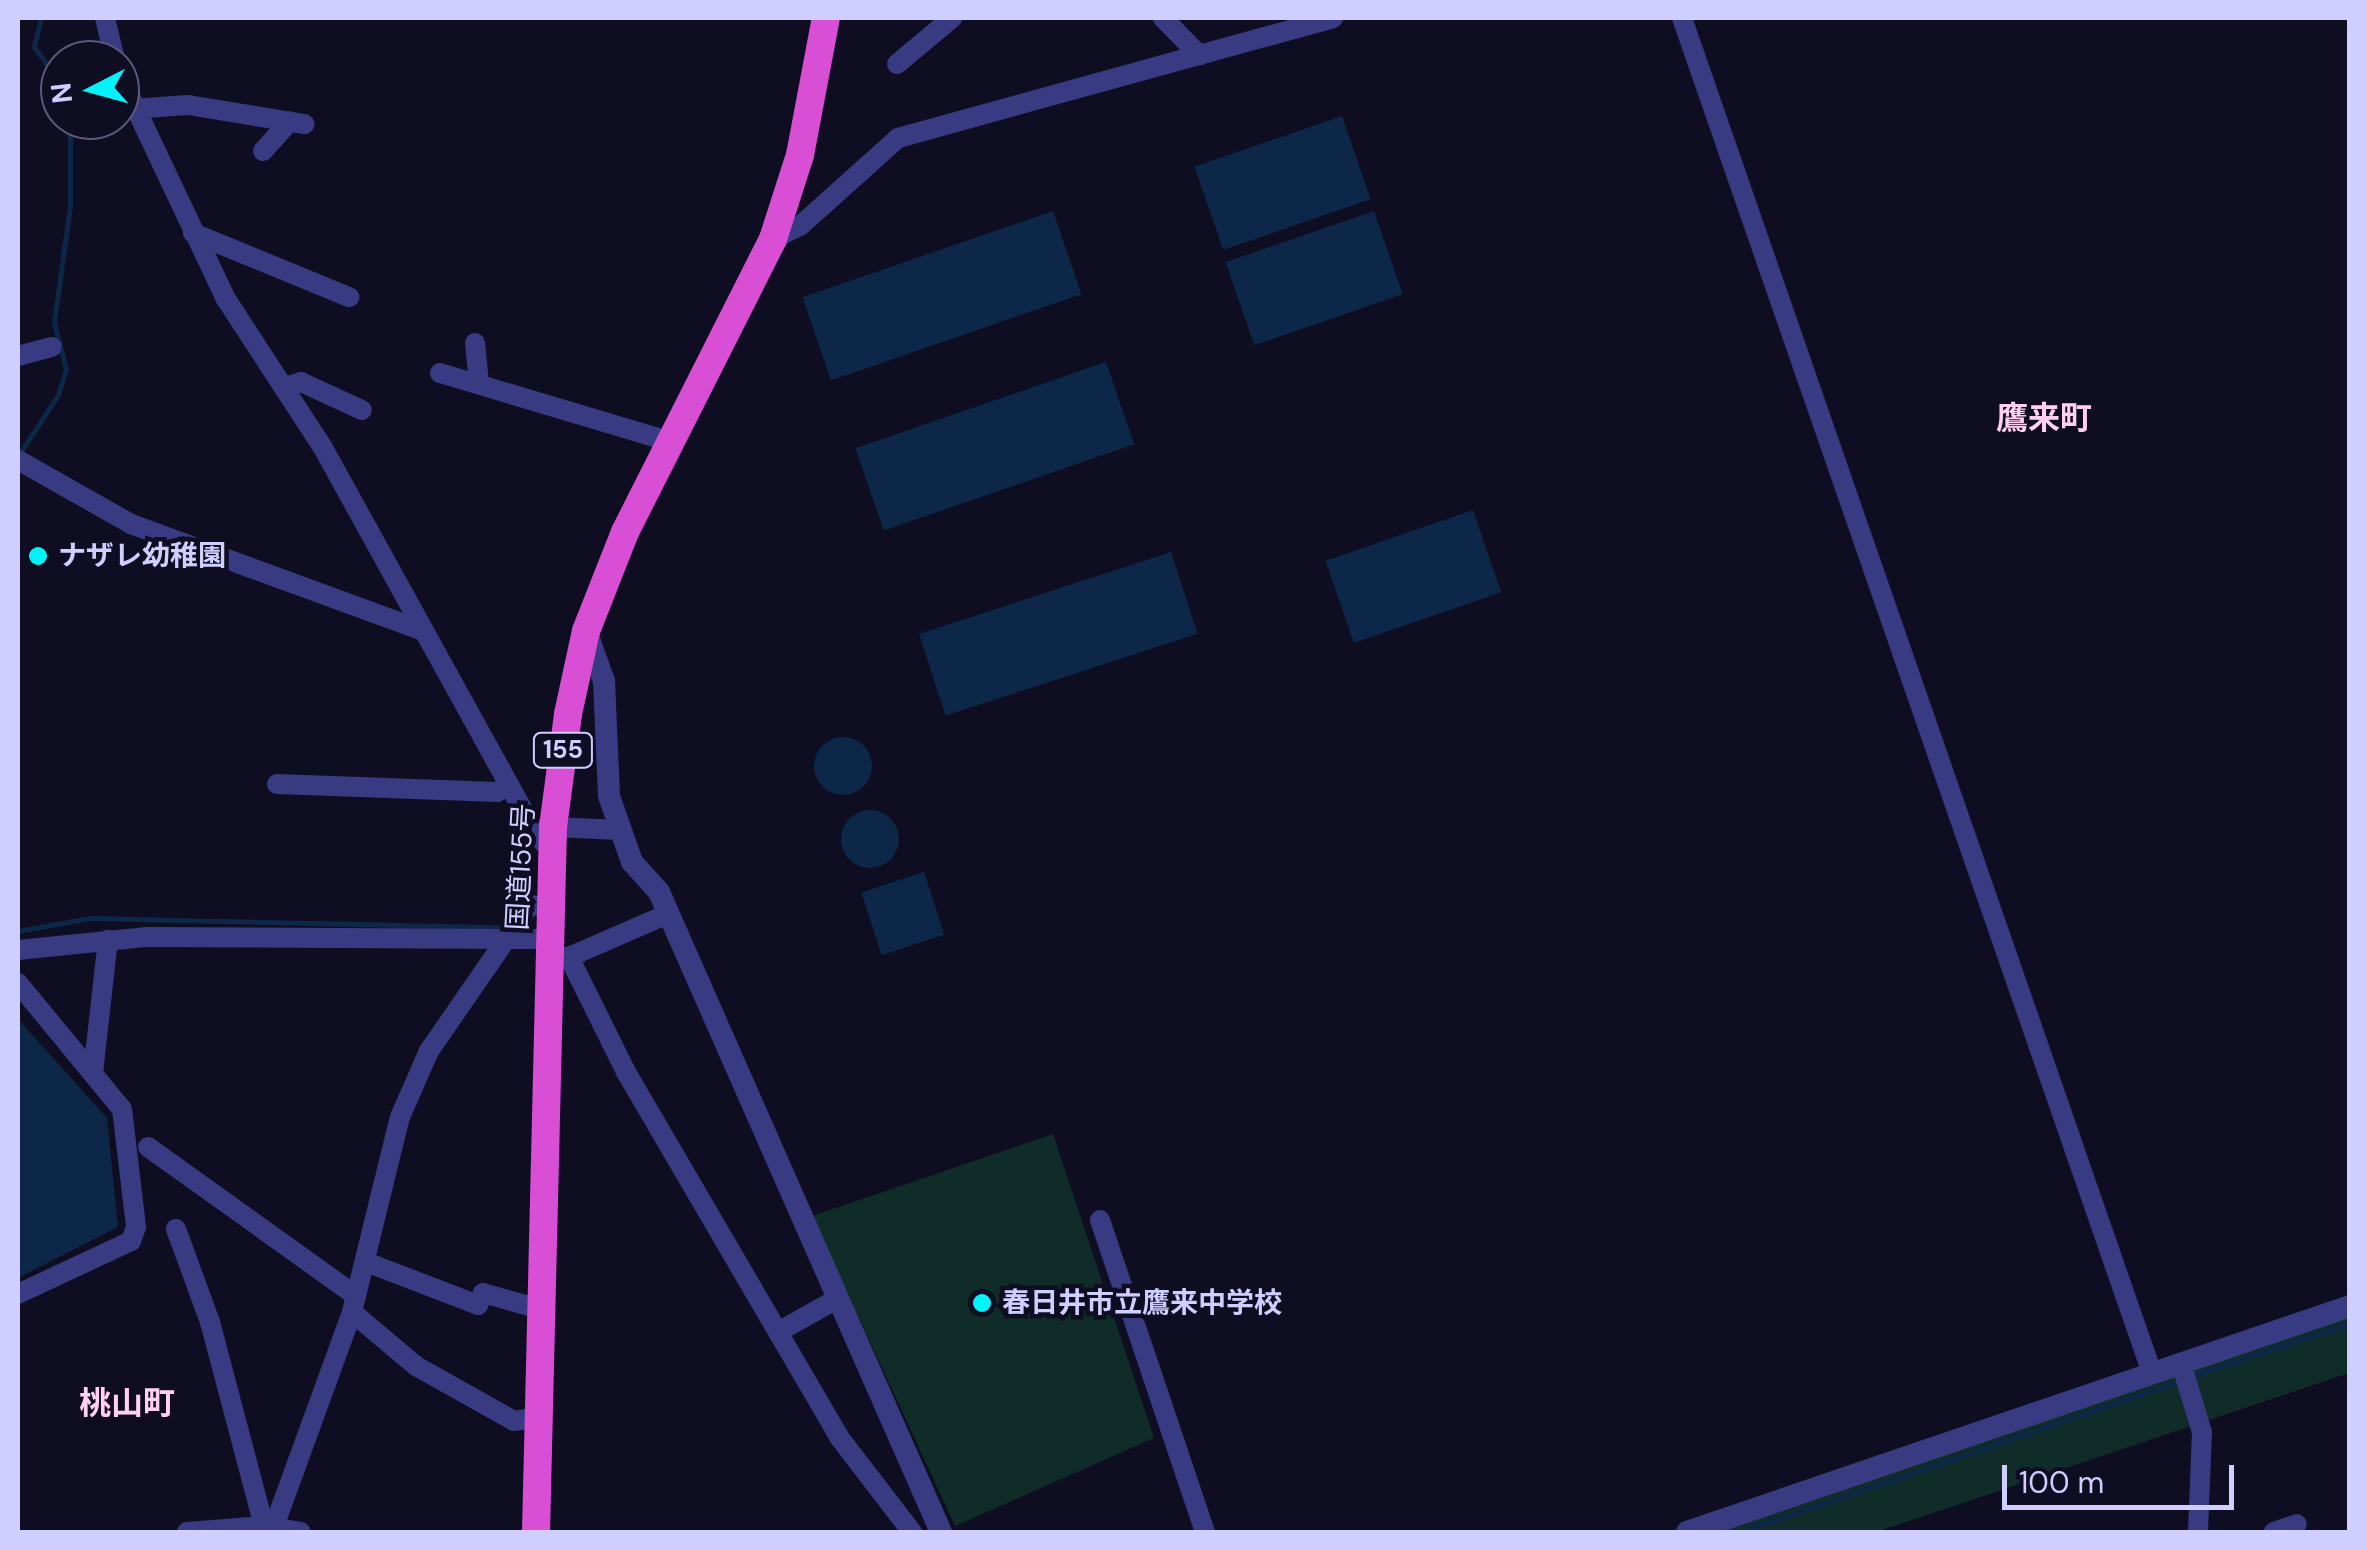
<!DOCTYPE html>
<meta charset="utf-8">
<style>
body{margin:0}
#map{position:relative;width:2367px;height:1550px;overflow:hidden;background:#0f0d22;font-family:"DM Sans","Noto Sans JP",sans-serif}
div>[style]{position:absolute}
.green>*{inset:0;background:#102c29}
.water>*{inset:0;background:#0c2747;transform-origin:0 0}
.round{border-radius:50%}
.stream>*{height:5px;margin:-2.5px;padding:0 2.5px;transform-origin:2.5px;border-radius:2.5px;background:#0c2747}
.minor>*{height:20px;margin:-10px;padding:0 10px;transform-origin:10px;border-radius:10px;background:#383b81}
.tertiary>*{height:22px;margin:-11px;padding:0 11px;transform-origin:11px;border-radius:11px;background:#383b81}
.trunk>*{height:28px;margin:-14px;padding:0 14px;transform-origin:14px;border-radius:14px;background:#d84fd6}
.dots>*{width:28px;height:28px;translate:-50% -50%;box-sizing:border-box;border:5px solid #0f0d22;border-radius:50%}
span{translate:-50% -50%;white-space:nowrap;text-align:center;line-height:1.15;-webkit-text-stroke:9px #0f0d22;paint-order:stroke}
.shield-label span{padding:2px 8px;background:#0f0d22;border:2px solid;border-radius:8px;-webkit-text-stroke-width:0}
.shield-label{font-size:25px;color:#d0ceff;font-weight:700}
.poi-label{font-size:28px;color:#d0ceff;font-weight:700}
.left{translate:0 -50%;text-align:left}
.street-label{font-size:28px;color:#d0ceff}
.quarter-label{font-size:32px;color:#ffd0f2;font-weight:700}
.frame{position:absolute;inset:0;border:20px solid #d0ceff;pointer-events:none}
.north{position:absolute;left:40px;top:40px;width:100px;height:100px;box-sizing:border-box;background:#0f0d22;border:2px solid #5c5a7a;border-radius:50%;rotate:264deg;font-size:28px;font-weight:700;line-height:40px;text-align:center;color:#d0ceff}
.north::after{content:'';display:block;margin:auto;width:35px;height:45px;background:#00f4f9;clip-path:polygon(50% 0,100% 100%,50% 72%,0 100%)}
.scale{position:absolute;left:2002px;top:1465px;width:232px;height:45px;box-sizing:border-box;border:5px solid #d0ceff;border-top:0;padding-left:12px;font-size:30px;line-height:35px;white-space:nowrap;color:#d0ceff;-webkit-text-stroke:8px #0f0d22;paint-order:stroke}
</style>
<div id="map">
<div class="green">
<div style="clip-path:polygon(1053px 1134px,1154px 1438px,955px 1526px,812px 1216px)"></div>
<div style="clip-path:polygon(2349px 1315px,2349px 1373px,1876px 1532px,1715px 1532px)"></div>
</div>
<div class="water">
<div style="left:1342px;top:116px;width:88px;height:156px;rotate:71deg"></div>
<div style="left:1053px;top:211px;width:88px;height:265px;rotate:71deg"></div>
<div style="left:1374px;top:211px;width:88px;height:157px;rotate:71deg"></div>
<div style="left:1106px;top:362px;width:87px;height:265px;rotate:71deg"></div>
<div style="left:1473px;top:510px;width:87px;height:156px;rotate:71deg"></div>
<div style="left:1171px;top:552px;width:86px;height:265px;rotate:72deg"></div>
<div class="round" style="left:814px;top:737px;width:58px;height:58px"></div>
<div class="round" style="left:841px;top:810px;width:58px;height:58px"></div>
<div style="left:924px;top:872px;width:66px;height:66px;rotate:72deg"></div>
<div style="clip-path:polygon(18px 1019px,107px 1118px,118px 1227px,18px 1278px)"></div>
</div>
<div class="stream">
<div style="left:41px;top:18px;width:30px;rotate:104deg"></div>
<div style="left:34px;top:47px;width:44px;rotate:53.4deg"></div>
<div style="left:20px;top:453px;width:69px;rotate:-56.8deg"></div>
<div style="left:58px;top:395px;width:27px;rotate:-73deg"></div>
<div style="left:66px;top:369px;width:49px;rotate:-104.3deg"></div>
<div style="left:54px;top:322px;width:117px;rotate:-82.1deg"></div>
<div style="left:70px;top:206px;width:86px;rotate:-90deg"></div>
<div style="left:18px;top:931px;width:73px;rotate:-10.2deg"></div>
<div style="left:90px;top:918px;width:412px;rotate:1.3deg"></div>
<div style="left:2192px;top:1376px;width:167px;rotate:-18.5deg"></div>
<div style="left:1741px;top:1532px;width:463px;rotate:-19deg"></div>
</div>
<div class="minor">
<div style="left:105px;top:18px;width:43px;rotate:76.6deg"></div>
<div style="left:1163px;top:18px;width:52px;rotate:45.8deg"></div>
<div style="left:1682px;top:18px;width:1434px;rotate:70.87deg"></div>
<div style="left:897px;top:64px;width:72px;rotate:-39.9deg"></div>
<div style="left:120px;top:75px;width:248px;rotate:64.7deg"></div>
<div style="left:226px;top:299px;width:176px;rotate:56.9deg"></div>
<div style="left:322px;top:446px;width:445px;rotate:61.1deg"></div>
<div style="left:537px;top:836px;width:21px;rotate:43deg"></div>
<div style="left:131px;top:109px;width:57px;rotate:-4deg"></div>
<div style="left:188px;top:105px;width:118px;rotate:9.3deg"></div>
<div style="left:263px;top:151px;width:40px;rotate:-48deg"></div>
<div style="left:193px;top:233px;width:169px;rotate:22.3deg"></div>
<div style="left:773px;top:239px;width:30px;rotate:-26deg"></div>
<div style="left:800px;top:226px;width:132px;rotate:-41.9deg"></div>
<div style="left:898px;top:138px;width:451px;rotate:-15.4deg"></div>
<div style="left:475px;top:343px;width:40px;rotate:84.3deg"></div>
<div style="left:18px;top:356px;width:35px;rotate:-15deg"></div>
<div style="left:440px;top:373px;width:241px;rotate:16.6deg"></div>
<div style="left:284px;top:387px;width:18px;rotate:-16deg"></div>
<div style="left:301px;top:382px;width:67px;rotate:24.7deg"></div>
<div style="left:18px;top:460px;width:130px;rotate:29.5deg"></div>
<div style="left:131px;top:524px;width:311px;rotate:20.1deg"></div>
<div style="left:277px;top:784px;width:220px;rotate:2.1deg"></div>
<div style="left:497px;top:792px;width:14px;rotate:-30deg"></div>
<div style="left:553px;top:827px;width:67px;rotate:2.6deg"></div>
<div style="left:18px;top:950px;width:130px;rotate:-5.8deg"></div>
<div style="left:147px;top:937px;width:403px;rotate:0.3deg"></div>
<div style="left:550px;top:957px;width:19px"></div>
<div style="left:569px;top:957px;width:128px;rotate:63.6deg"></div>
<div style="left:626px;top:1072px;width:423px;rotate:59.7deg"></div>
<div style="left:839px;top:1437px;width:120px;rotate:52.5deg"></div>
<div style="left:569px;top:957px;width:108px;rotate:-23.5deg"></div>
<div style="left:18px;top:983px;width:163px;rotate:50.5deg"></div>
<div style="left:122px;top:1109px;width:119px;rotate:83.2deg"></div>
<div style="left:136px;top:1227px;width:15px;rotate:110deg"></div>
<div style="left:131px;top:1241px;width:125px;rotate:154.9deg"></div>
<div style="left:93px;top:1073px;width:134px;rotate:-83.6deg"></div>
<div style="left:148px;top:1147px;width:256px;rotate:35.6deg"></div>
<div style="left:1100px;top:1220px;width:329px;rotate:71.4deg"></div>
<div style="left:176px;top:1229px;width:99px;rotate:69.9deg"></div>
<div style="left:210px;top:1322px;width:211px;rotate:75.2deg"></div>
<div style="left:366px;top:1262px;width:120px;rotate:21deg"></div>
<div style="left:478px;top:1305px;width:13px;rotate:-67deg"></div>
<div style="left:483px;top:1293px;width:62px;rotate:15.8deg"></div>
<div style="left:352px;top:1312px;width:84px;rotate:40.2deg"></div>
<div style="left:416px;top:1366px;width:112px;rotate:29.3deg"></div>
<div style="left:514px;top:1421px;width:24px;rotate:-9deg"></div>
<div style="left:778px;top:1332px;width:65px;rotate:-29.3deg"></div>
<div style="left:2181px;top:1363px;width:72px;rotate:73.1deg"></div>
<div style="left:2202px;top:1432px;width:100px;rotate:92.3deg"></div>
<div style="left:187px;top:1532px;width:77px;rotate:-4.5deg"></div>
<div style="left:264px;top:1526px;width:37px;rotate:9deg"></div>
<div style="left:272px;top:1532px;width:234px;rotate:-70deg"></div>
<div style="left:352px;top:1312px;width:201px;rotate:-76.2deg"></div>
<div style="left:400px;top:1117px;width:72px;rotate:-66.3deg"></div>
<div style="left:429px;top:1051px;width:176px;rotate:-55.4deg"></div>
<div style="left:529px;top:906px;width:22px;rotate:-3deg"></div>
<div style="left:2274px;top:1532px;width:24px;rotate:-19deg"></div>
</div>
<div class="tertiary">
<div style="left:586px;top:631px;width:53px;rotate:70.2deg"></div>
<div style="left:604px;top:681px;width:115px;rotate:87.5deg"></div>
<div style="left:609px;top:796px;width:70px;rotate:70.8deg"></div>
<div style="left:632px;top:862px;width:40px;rotate:48deg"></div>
<div style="left:659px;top:892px;width:699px;rotate:66.22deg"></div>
<div style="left:1687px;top:1532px;width:700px;rotate:-18.82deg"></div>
</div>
<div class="trunk">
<div style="left:536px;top:1532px;width:705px;rotate:-88.62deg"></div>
<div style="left:553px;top:827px;width:114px;rotate:-82.4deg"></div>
<div style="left:568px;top:714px;width:85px;rotate:-77.8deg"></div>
<div style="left:586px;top:631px;width:106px;rotate:-68.5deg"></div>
<div style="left:625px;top:532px;width:328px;rotate:-63.2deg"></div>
<div style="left:773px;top:239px;width:88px;rotate:-72.2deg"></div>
<div style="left:800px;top:155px;width:139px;rotate:-79.3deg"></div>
</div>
<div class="dots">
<div style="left:38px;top:556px;background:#00f4f9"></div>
<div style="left:982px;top:1303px;background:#00f4f9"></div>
</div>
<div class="shield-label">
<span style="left:563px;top:750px">155</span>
</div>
<div class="poi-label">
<span class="left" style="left:58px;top:556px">ナザレ幼稚園</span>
<span class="left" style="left:1002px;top:1303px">春日井市立鷹来中学校</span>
</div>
<div class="street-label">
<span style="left:521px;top:867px;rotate:-87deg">国道155号</span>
</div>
<div class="quarter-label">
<span style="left:2044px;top:418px">鷹来町</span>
<span style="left:127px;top:1403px">桃山町</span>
</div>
<div class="frame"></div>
<div class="north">N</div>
<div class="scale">100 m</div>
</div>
